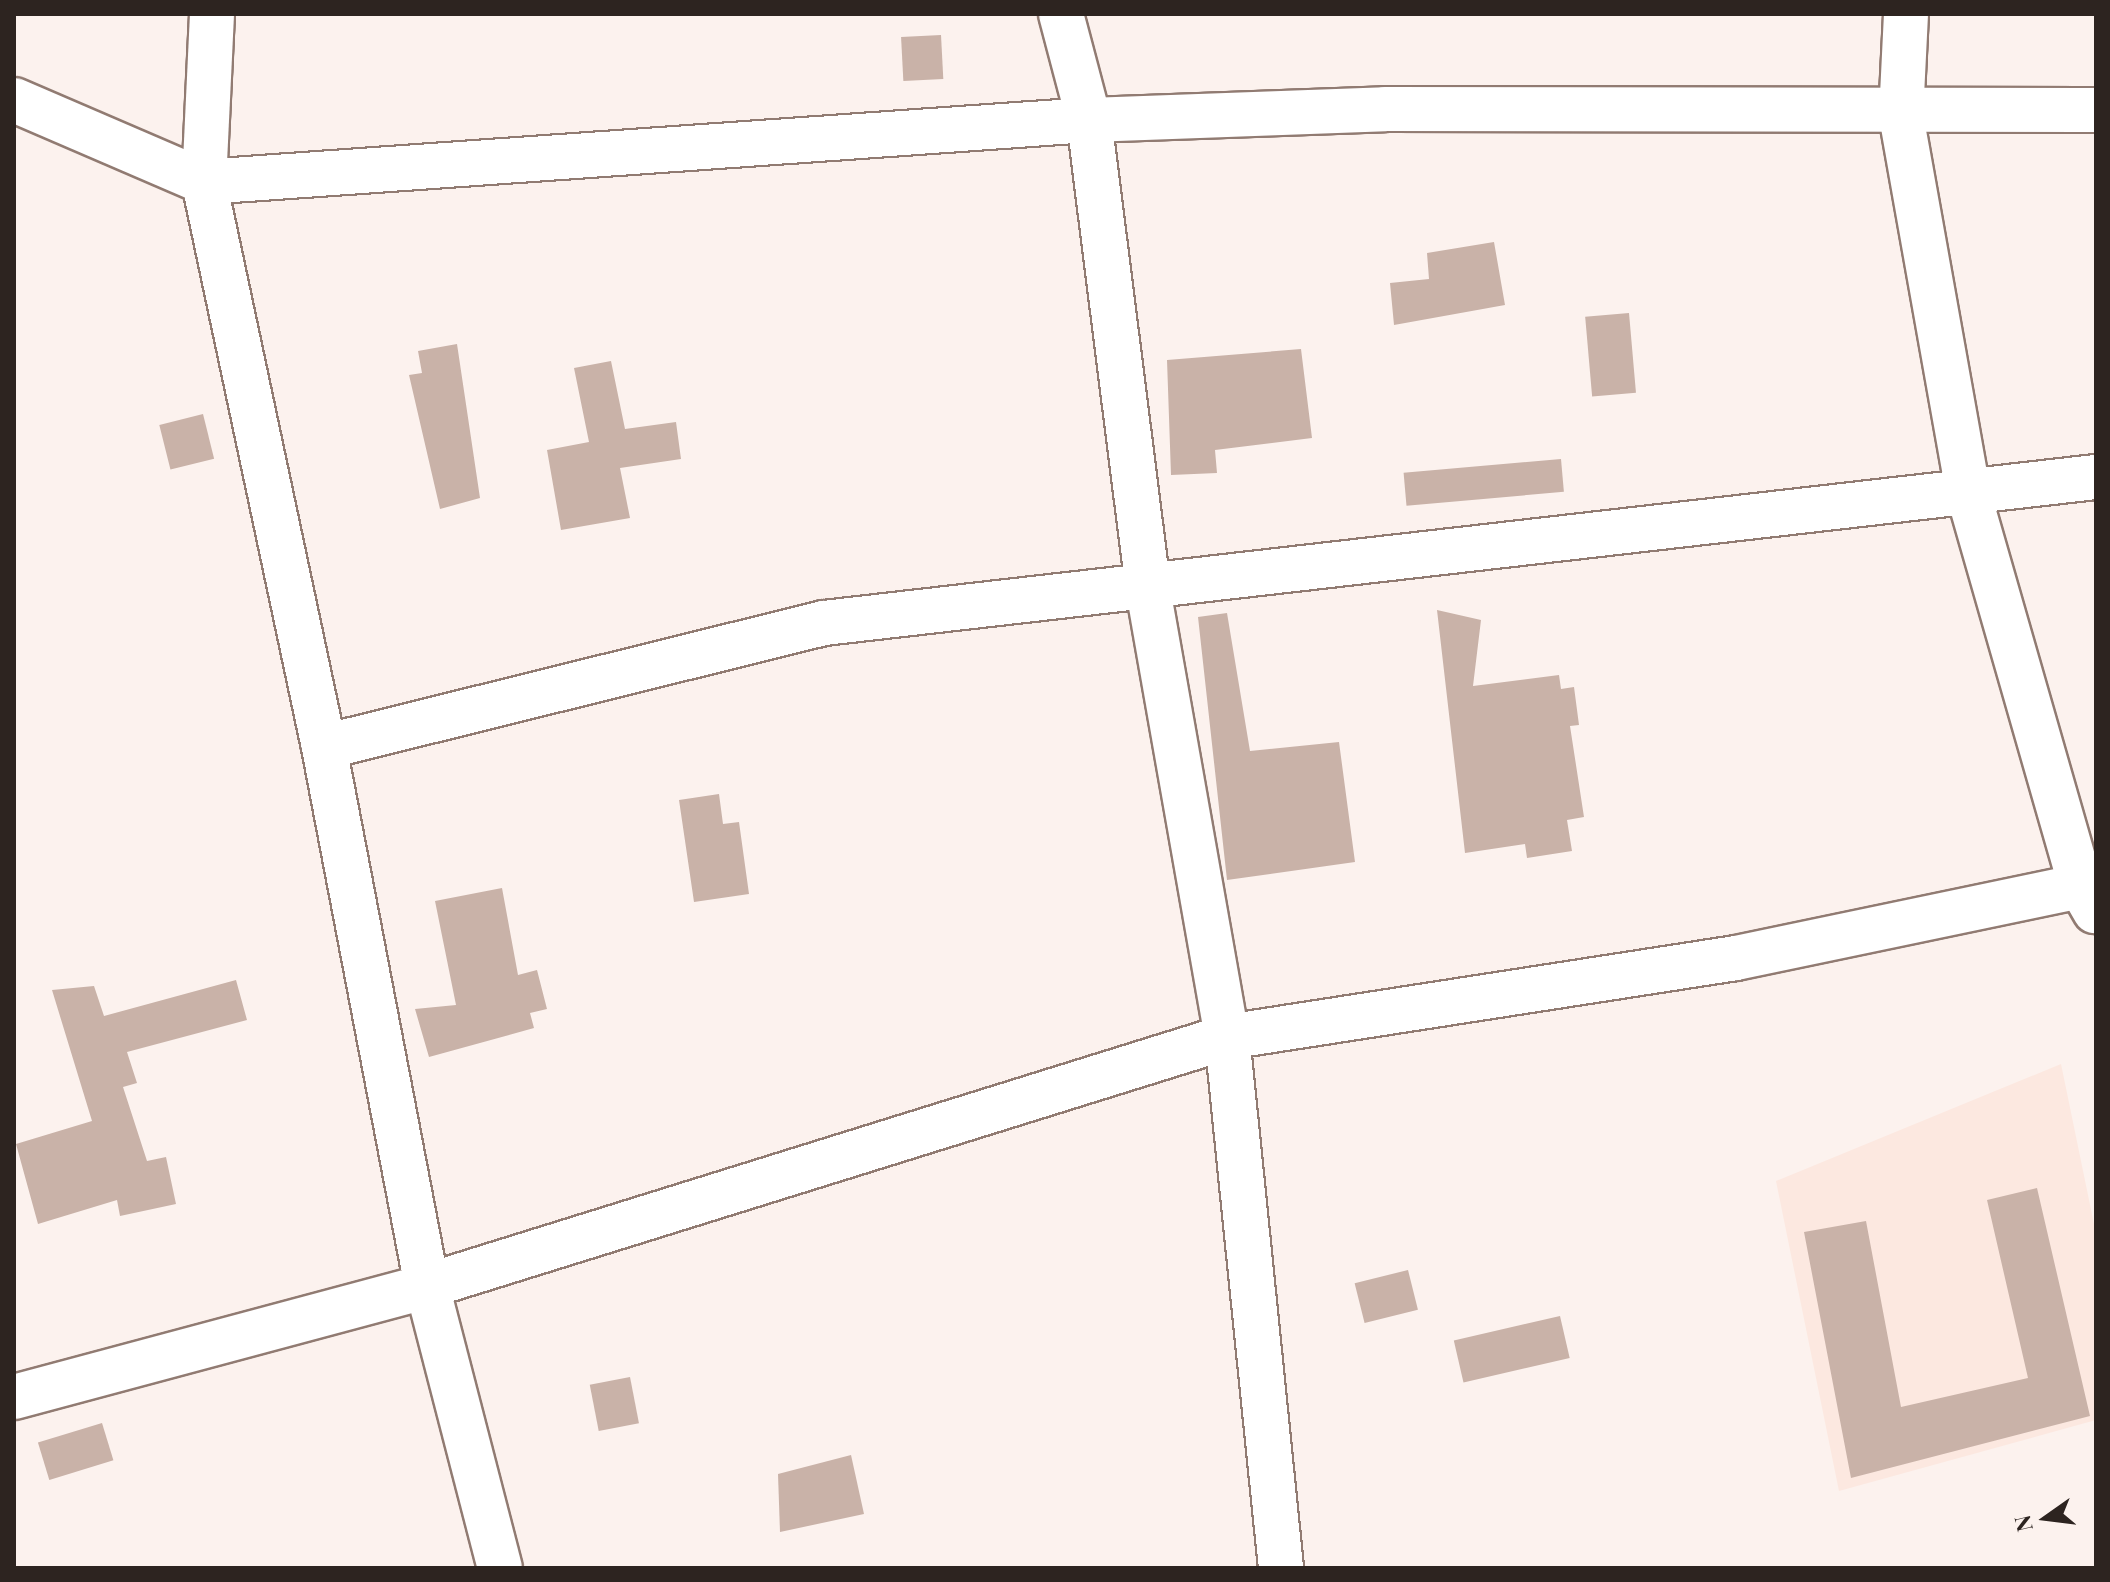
<!DOCTYPE html>
<style>
body{margin:0}
#map{position:relative;width:2110px;height:1582px;overflow:hidden;background:#fcf2ee;font-family:"Playfair Display",serif}
div>[style]{position:absolute}
.built>*{inset:0;background:#fce8e0}
.building>*{inset:0;background:#c9b2a8;transform-origin:0 0}
.roads{filter:drop-shadow(2px 0 #917b72) drop-shadow(-2px 0 #917b72) drop-shadow(0 2px #917b72) drop-shadow(0 -2px #917b72)}
.street>*{height:44px;margin:-22px;padding:0 22px;transform-origin:22px;border-radius:22px;background:#fff}
span{translate:-50% -50%;white-space:nowrap;text-align:center;line-height:1.15;-webkit-text-stroke:8px #fcf2ee;paint-order:stroke}
.frame{position:absolute;inset:0;border:16px solid #2d2420;pointer-events:none}
.north{position:absolute;left:2006px;top:1478px;width:80px;height:80px;-webkit-text-stroke:6px #fcf2ee;paint-order:stroke;rotate:256deg;font-size:22px;font-weight:700;line-height:32px;text-align:center;color:#2d2420}
.north::after{content:'';display:block;margin:auto;width:28px;height:36px;background:#2d2420;clip-path:polygon(50% 0,100% 100%,50% 72%,0 100%)}
</style>
<div id="map">
<div class="built">
<div style="clip-path:polygon(2061px 1064px,2096px 1234px,2096px 1420px,1839px 1491px,1776px 1181px)"></div>
</div>
<div class="building">
<div style="left:941px;top:35px;width:44px;height:40px;rotate:87deg"></div>
<div style="clip-path:polygon(1494px 242px,1505px 305px,1394px 325px,1390px 283px,1429px 279px,1427px 253px)"></div>
<div style="left:1629px;top:313px;width:80px;height:44px;rotate:85deg"></div>
<div style="clip-path:polygon(457px 344px,480px 498px,440px 509px,409px 375px,422px 373px,418px 351px)"></div>
<div style="clip-path:polygon(1301px 349px,1312px 438px,1215px 450px,1217px 473px,1171px 475px,1167px 360px)"></div>
<div style="clip-path:polygon(611px 361px,625px 429px,676px 422px,681px 459px,620px 468px,630px 518px,561px 530px,547px 450px,589px 442px,574px 368px)"></div>
<div style="left:203px;top:414px;width:46px;height:45px;rotate:76deg"></div>
<div style="left:1561px;top:459px;width:33px;height:158px;rotate:85deg"></div>
<div style="clip-path:polygon(1437px 610px,1481px 620px,1473px 686px,1559px 675px,1561px 689px,1574px 687px,1579px 725px,1570px 726px,1584px 817px,1567px 820px,1572px 851px,1527px 858px,1525px 844px,1465px 853px)"></div>
<div style="clip-path:polygon(1227px 613px,1250px 751px,1339px 742px,1355px 862px,1227px 880px,1198px 617px)"></div>
<div style="clip-path:polygon(719px 794px,723px 824px,739px 822px,749px 894px,694px 902px,679px 800px)"></div>
<div style="clip-path:polygon(502px 888px,518px 975px,537px 970px,547px 1009px,530px 1013px,534px 1028px,429px 1057px,415px 1009px,456px 1005px,435px 901px)"></div>
<div style="clip-path:polygon(236px 980px,247px 1020px,127px 1052px,137px 1083px,123px 1087px,147px 1161px,166px 1157px,176px 1204px,120px 1216px,117px 1200px,38px 1224px,16px 1144px,92px 1121px,52px 990px,94px 986px,104px 1016px)"></div>
<div style="clip-path:polygon(2037px 1188px,2090px 1416px,1851px 1478px,1804px 1232px,1866px 1221px,1901px 1407px,2028px 1378px,1987px 1200px)"></div>
<div style="left:1408px;top:1270px;width:41px;height:55px;rotate:76deg"></div>
<div style="left:1560px;top:1316px;width:43px;height:109px;rotate:77deg"></div>
<div style="left:630px;top:1377px;width:47px;height:41px;rotate:79deg"></div>
<div style="left:102px;top:1423px;width:39px;height:67px;rotate:73deg"></div>
<div style="clip-path:polygon(851px 1455px,864px 1514px,780px 1532px,778px 1474px)"></div>
</div>
<div class="roads">
<div class="street">
<div style="left:212px;top:14px;width:168px;rotate:92.7deg"></div>
<div style="left:204px;top:182px;width:578px;rotate:78.01deg"></div>
<div style="left:324px;top:747px;width:549px;rotate:79.18deg"></div>
<div style="left:427px;top:1286px;width:291px;rotate:75.5deg"></div>
<div style="left:1061px;top:14px;width:110px;rotate:75.2deg"></div>
<div style="left:1089px;top:120px;width:473px;rotate:82.8deg"></div>
<div style="left:1148px;top:589px;width:455px;rotate:80deg"></div>
<div style="left:1227px;top:1037px;width:534px;rotate:84.19deg"></div>
<div style="left:1906px;top:14px;width:101px;rotate:92.8deg"></div>
<div style="left:1901px;top:115px;width:383px;rotate:79.9deg"></div>
<div style="left:1968px;top:492px;width:411px;rotate:74deg"></div>
<div style="left:2081px;top:887px;width:28px;rotate:60deg"></div>
<div style="left:14px;top:100px;width:207px;rotate:23.3deg"></div>
<div style="left:204px;top:182px;width:887px;rotate:-4.01deg"></div>
<div style="left:1089px;top:120px;width:296px;rotate:-2.1deg"></div>
<div style="left:1385px;top:109px;width:711px;rotate:0.08deg"></div>
<div style="left:324px;top:747px;width:515px;rotate:-13.93deg"></div>
<div style="left:824px;top:623px;width:1280px;rotate:-6.55deg"></div>
<div style="left:14px;top:1397px;width:428px;rotate:-15deg"></div>
<div style="left:427px;top:1286px;width:838px;rotate:-17.29deg"></div>
<div style="left:1227px;top:1037px;width:515px;rotate:-8.82deg"></div>
<div style="left:1736px;top:958px;width:368px;rotate:-11.8deg"></div>
</div>
</div>
<div class="frame"></div>
<div class="north">N</div>
</div>
